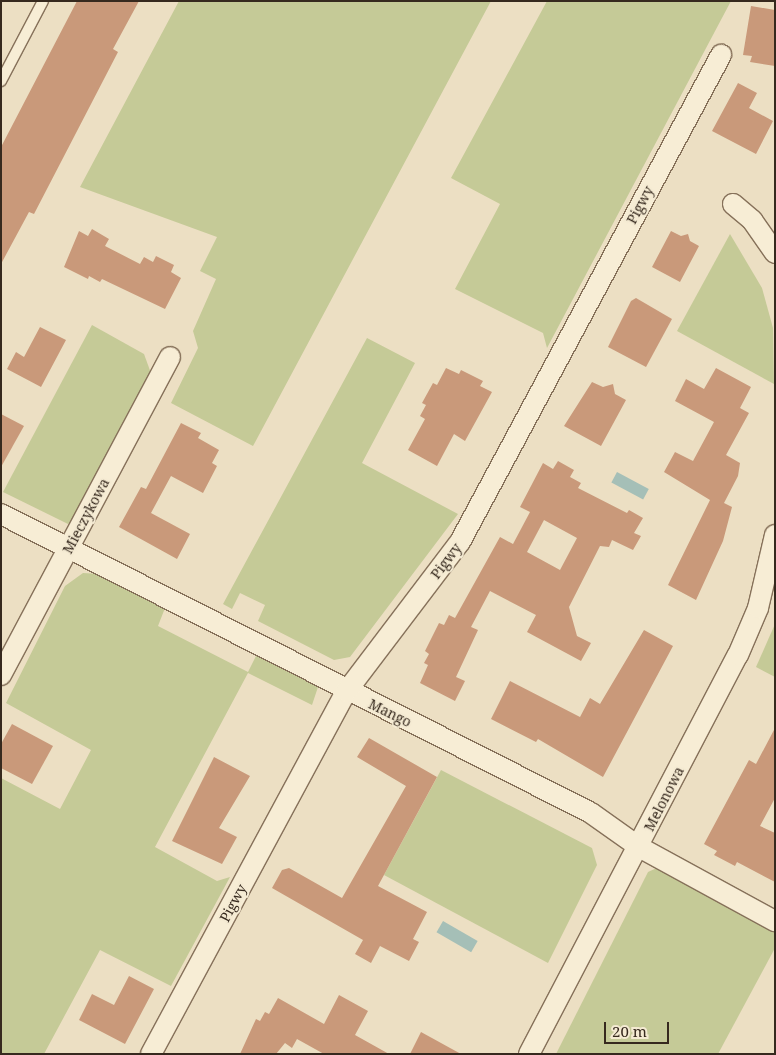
<!DOCTYPE html>
<style>
body{margin:0}
#map{position:relative;width:776px;height:1055px;overflow:hidden;background:#ecdfc3;font-family:"Noto Serif",serif}
div>[style]{position:absolute}
.green>*{inset:0;background:#c5ca97}
.water>*{inset:0;background:#a5bfb7;transform-origin:0 0}
.building>*{inset:0;background:#c9997a}
.roads{filter:drop-shadow(1px 0 #86715a) drop-shadow(-1px 0 #86715a) drop-shadow(0 1px #86715a) drop-shadow(0 -1px #86715a)}
.lane>*{height:10px;margin:-5px;padding:0 5px;transform-origin:5px;border-radius:5px;background:#f7edd5}
.street>*{height:20px;margin:-10px;padding:0 10px;transform-origin:10px;border-radius:10px;background:#f7edd5}
span{translate:-50% -50%;white-space:nowrap;text-align:center;line-height:1.15;-webkit-text-stroke:4px #f4ead2;paint-order:stroke}
.street-label{font-size:14px;color:#36291e}
.frame{position:absolute;inset:0;border:2px solid #36291e;pointer-events:none}
.scale{position:absolute;left:604px;top:1022px;width:65px;height:22px;box-sizing:border-box;border:2px solid #36291e;border-top:0;padding-left:6px;font-size:15px;line-height:18px;white-space:nowrap;color:#36291e;-webkit-text-stroke:4px #f4ead2;paint-order:stroke}
</style>
<div id="map">
<div class="green">
<div style="clip-path:polygon(179px 1px,491px 1px,253px 446px,171px 403px,198px 348px,193px 331px,216px 279px,200px 271px,217px 237px,80px 187px)"></div>
<div style="clip-path:polygon(547px 1px,731px 1px,547px 348px,543px 333px,455px 289px,500px 204px,451px 178px)"></div>
<div style="clip-path:polygon(730px 234px,762px 288px,773px 328px,774px 384px,677px 331px)"></div>
<div style="clip-path:polygon(92px 325px,144px 354px,152px 376px,84px 511px,68px 524px,3px 492px)"></div>
<div style="clip-path:polygon(367px 338px,415px 363px,362px 463px,458px 514px,350px 657px,334px 660px,258px 621px,265px 605px,240px 593px,232px 609px,223px 604px)"></div>
<div style="clip-path:polygon(83px 573px,100px 574px,165px 608px,158px 626px,248px 672px,257px 654px,318px 687px,312px 705px,248px 673px,155px 847px,217px 881px,230px 877px,171px 986px,100px 950px,44px 1054px,1px 1054px,1px 778px,60px 809px,91px 750px,6px 703px,65px 586px)"></div>
<div style="clip-path:polygon(775px 624px,775px 677px,756px 667px)"></div>
<div style="clip-path:polygon(441px 770px,592px 848px,597px 865px,548px 963px,384px 875px)"></div>
<div style="clip-path:polygon(659px 867px,775px 933px,775px 948px,718px 1054px,556px 1054px,648px 872px)"></div>
</div>
<div class="water">
<div style="left:617px;top:472px;width:36px;height:12px;rotate:28deg"></div>
<div style="left:443px;top:921px;width:40px;height:13px;rotate:30deg"></div>
</div>
<div class="building">
<div style="clip-path:polygon(77px 1px,139px 1px,113px 49px,118px 52px,34px 214px,29px 212px,1px 264px,1px 147px)"></div>
<div style="clip-path:polygon(751px 6px,775px 10px,775px 66px,750px 62px,752px 56px,743px 55px)"></div>
<div style="clip-path:polygon(738px 83px,757px 93px,749px 108px,773px 121px,756px 154px,712px 131px)"></div>
<div style="clip-path:polygon(92px 229px,109px 239px,105px 246px,140px 264px,144px 257px,153px 262px,156px 256px,174px 265px,171px 272px,181px 278px,165px 309px,102px 279px,100px 282px,89px 276px,88px 279px,64px 267px,79px 231px,88px 236px)"></div>
<div style="clip-path:polygon(671px 231px,681px 236px,688px 234px,690px 241px,699px 246px,680px 282px,652px 267px)"></div>
<div style="clip-path:polygon(636px 298px,672px 319px,646px 367px,608px 347px,631px 301px)"></div>
<div style="clip-path:polygon(40px 327px,66px 340px,41px 387px,7px 369px,16px 352px,24px 357px)"></div>
<div style="clip-path:polygon(446px 368px,459px 374px,461px 370px,483px 381px,480px 386px,492px 392px,465px 441px,454px 434px,437px 466px,408px 450px,425px 419px,420px 416px,426px 405px,422px 403px,433px 383px,437px 385px)"></div>
<div style="clip-path:polygon(716px 368px,751px 387px,740px 408px,749px 413px,726px 455px,740px 463px,738px 476px,724px 503px,732px 507px,723px 541px,696px 600px,668px 585px,710px 500px,664px 472px,675px 452px,693px 461px,714px 422px,675px 401px,686px 379px,704px 389px)"></div>
<div style="clip-path:polygon(592px 382px,603px 387px,613px 384px,615px 394px,626px 400px,601px 446px,564px 426px)"></div>
<div style="clip-path:polygon(1px 414px,24px 426px,1px 467px)"></div>
<div style="clip-path:polygon(181px 423px,201px 433px,198px 438px,219px 450px,212px 463px,217px 466px,203px 493px,171px 476px,151px 513px,190px 534px,177px 559px,119px 527px,141px 487px,146px 489px)"></div>
<div style="clip-path:polygon(evenodd,558px 461px,574px 470px,570px 477px,581px 483px,578px 488px,627px 513px,629px 510px,643px 518px,634px 533px,641px 536px,633px 550px,612px 540px,609px 547px,600px 546px,569px 607px,577px 636px,591px 643px,581px 661px,527px 632px,536px 615px,490px 591px,471px 627px,478px 630px,456px 677px,465px 681px,455px 701px,420px 683px,428px 665px,424px 663px,429px 654px,425px 651px,439px 623px,444px 625px,449px 615px,455px 618px,500px 537px,513px 544px,530px 512px,520px 507px,543px 463px,553px 469px,558px 461px,544px 520px,577px 538px,560px 570px,527px 552px,544px 520px)"></div>
<div style="clip-path:polygon(644px 630px,673px 646px,603px 777px,538px 739px,536px 742px,491px 719px,510px 681px,580px 717px,590px 698px,600px 704px)"></div>
<div style="clip-path:polygon(12px 724px,53px 746px,32px 784px,1px 768px,1px 744px)"></div>
<div style="clip-path:polygon(775px 728px,775px 798px,760px 826px,775px 833px,775px 882px,737px 862px,735px 866px,714px 855px,717px 851px,704px 844px,749px 760px,756px 764px)"></div>
<div style="clip-path:polygon(369px 738px,437px 777px,378px 886px,427px 912px,413px 939px,419px 942px,409px 961px,380px 946px,371px 963px,355px 954px,363px 940px,272px 888px,282px 870px,289px 868px,342px 898px,406px 786px,357px 757px)"></div>
<div style="clip-path:polygon(214px 757px,250px 776px,219px 828px,237px 837px,222px 864px,172px 841px)"></div>
<div style="clip-path:polygon(129px 976px,154px 989px,125px 1044px,79px 1020px,92px 994px,114px 1005px)"></div>
<div style="clip-path:polygon(339px 995px,368px 1011px,355px 1035px,389px 1054px,324px 1054px,297px 1039px,292px 1048px,285px 1043px,276px 1054px,240px 1054px,256px 1019px,260px 1021px,265px 1012px,269px 1014px,278px 998px,324px 1024px)"></div>
<div style="clip-path:polygon(421px 1032px,461px 1054px,410px 1054px)"></div>
</div>
<div class="roads">
<div class="lane">
<div style="left:1px;top:81px;width:90px;rotate:-62.3deg"></div>
</div>
<div class="street">
<div style="left:733px;top:204px;width:25px;rotate:40deg"></div>
<div style="left:752px;top:220px;width:40px;rotate:55.1deg"></div>
<div style="left:1px;top:514px;width:661px;rotate:26.87deg"></div>
<div style="left:591px;top:813px;width:59px;rotate:35.3deg"></div>
<div style="left:639px;top:847px;width:155px;rotate:28.6deg"></div>
<div style="left:1px;top:675px;width:360px;rotate:-62deg"></div>
<div style="left:151px;top:1054px;width:411px;rotate:-61.7deg"></div>
<div style="left:346px;top:692px;width:188px;rotate:-52.8deg"></div>
<div style="left:460px;top:542px;width:553px;rotate:-61.81deg"></div>
<div style="left:529px;top:1054px;width:450px;rotate:-62.4deg"></div>
<div style="left:738px;top:655px;width:51px;rotate:-66.9deg"></div>
<div style="left:758px;top:608px;width:75px;rotate:-76.9deg"></div>
</div>
</div>
<div class="street-label">
<span style="left:640px;top:205px;rotate:-62deg">Pigwy</span>
<span style="left:86px;top:516px;rotate:-62deg">Mieczykowa</span>
<span style="left:446px;top:561px;rotate:-53deg">Pigwy</span>
<span style="left:390px;top:713px;rotate:26deg">Mango</span>
<span style="left:664px;top:799px;rotate:-63deg">Melonowa</span>
<span style="left:233px;top:903px;rotate:-62deg">Pigwy</span>
</div>
<div class="frame"></div>
<div class="scale">20 m</div>
</div>
